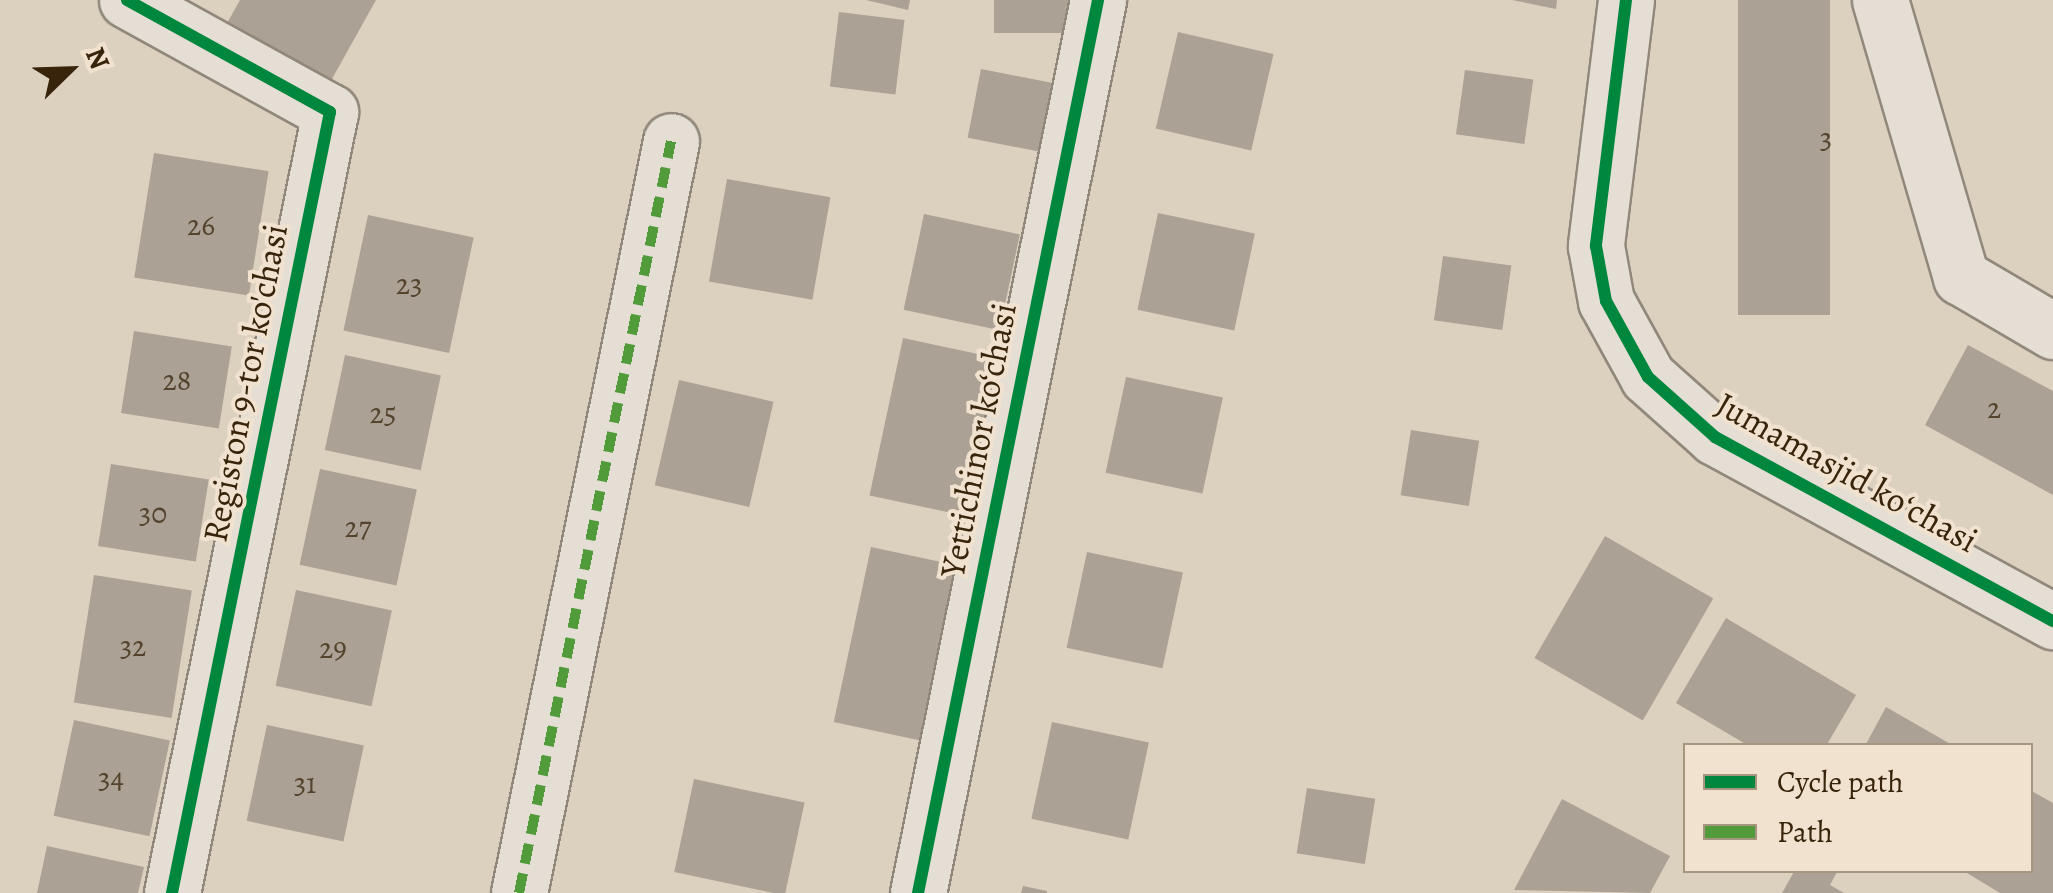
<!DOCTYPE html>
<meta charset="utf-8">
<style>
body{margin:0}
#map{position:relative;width:2053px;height:893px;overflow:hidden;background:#dcd0bf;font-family:Alegreya,serif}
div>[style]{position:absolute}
.building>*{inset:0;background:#aba295;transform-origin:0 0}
.roads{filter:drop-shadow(2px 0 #91887b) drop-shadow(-2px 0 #91887b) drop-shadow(0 2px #91887b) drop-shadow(0 -2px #91887b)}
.minor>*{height:55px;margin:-27.5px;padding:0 27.5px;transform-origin:27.5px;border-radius:27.5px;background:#e4ded5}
.quiet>*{height:10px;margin-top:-5px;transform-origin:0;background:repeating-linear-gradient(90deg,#519b3b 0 20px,transparent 0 30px)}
.cycleway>*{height:12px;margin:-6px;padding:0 6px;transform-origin:6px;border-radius:6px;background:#00873e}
span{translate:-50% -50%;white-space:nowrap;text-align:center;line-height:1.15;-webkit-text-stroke:8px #f0e2ce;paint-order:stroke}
.number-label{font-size:30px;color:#54442e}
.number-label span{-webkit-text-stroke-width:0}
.street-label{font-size:35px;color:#37240b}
.legend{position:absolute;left:1683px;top:743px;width:350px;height:130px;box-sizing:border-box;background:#f0e2ce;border:2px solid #a69680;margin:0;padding:12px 18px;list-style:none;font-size:30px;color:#37240b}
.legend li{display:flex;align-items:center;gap:20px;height:50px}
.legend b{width:50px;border:2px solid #a69680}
.north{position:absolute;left:20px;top:20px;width:100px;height:100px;-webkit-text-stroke:8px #f0e2ce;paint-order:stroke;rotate:67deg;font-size:28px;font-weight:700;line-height:40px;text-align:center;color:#37240b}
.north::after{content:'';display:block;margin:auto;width:35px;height:45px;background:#37240b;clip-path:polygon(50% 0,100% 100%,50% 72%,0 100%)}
</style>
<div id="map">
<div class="building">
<div style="clip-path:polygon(240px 0,376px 0,323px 95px,220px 36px)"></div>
<div style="clip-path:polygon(866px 0,910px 0,908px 10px)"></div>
<div style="left:994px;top:0;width:75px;height:33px"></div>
<div style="clip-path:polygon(1512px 0,1557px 0,1556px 9px)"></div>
<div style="left:1738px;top:0;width:92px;height:315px"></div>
<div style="left:839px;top:12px;width:66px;height:75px;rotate:7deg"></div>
<div style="left:1178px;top:32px;width:98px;height:99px;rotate:13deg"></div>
<div style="left:981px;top:69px;width:78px;height:70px;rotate:11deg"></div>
<div style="left:1465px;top:70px;width:69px;height:65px;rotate:8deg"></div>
<div style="left:154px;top:153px;width:116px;height:126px;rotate:9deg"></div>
<div style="left:727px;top:179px;width:105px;height:104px;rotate:10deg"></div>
<div style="left:1158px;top:213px;width:99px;height:99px;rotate:12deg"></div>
<div style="left:924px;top:214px;width:98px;height:98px;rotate:12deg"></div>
<div style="left:368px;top:215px;width:108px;height:118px;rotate:12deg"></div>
<div style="left:1443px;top:256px;width:69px;height:65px;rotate:8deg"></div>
<div style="left:134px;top:331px;width:99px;height:83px;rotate:9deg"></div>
<div style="left:903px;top:338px;width:98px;height:161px;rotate:12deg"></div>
<div style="clip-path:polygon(1968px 345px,2053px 391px,2053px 495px,1925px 425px)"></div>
<div style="left:345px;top:355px;width:98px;height:97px;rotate:12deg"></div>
<div style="left:1126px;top:377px;width:99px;height:98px;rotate:12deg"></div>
<div style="left:679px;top:380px;width:97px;height:108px;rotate:13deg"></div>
<div style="left:1411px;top:430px;width:69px;height:66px;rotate:9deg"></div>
<div style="left:111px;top:464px;width:99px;height:83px;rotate:9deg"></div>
<div style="left:320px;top:469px;width:99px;height:98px;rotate:12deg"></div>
<div style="left:1605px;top:536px;width:125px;height:141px;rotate:30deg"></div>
<div style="left:871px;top:547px;width:98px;height:179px;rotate:12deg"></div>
<div style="left:1087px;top:552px;width:98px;height:98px;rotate:12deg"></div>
<div style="left:94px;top:575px;width:99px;height:129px;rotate:9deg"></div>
<div style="left:296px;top:590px;width:98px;height:98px;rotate:12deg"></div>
<div style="clip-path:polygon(1726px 618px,1856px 695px,1826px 746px,1749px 746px,1676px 703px)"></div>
<div style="clip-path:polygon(1886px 707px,1954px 746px,1865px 746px)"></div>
<div style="left:74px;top:720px;width:98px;height:98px;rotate:12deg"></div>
<div style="left:1052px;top:722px;width:99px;height:99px;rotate:12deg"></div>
<div style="left:267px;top:725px;width:99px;height:98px;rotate:12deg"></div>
<div style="left:694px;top:779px;width:113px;height:95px;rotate:12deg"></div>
<div style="left:1307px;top:788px;width:69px;height:66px;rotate:9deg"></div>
<div style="clip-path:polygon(2030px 790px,2053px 803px,2053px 893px,2000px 893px,1962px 870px,2030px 870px)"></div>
<div style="clip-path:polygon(1562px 799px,1670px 856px,1650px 893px,1514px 890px)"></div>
<div style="clip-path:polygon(47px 846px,144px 867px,138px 893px,37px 893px)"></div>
<div style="clip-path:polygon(1795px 870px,1838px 870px,1830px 885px,1844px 893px,1782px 893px)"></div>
<div style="clip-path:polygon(1023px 886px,1047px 891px,1047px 893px,1021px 893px)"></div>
</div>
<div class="roads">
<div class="minor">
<div style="left:127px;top:0;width:232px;rotate:28.9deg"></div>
<div style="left:330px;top:112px;width:797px;rotate:101.44deg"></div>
<div style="left:1626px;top:0;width:248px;rotate:97deg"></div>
<div style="left:1596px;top:246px;width:56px;rotate:79.7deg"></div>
<div style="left:1606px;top:301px;width:87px;rotate:61.1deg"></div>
<div style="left:1648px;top:377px;width:90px;rotate:41.8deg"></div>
<div style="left:1715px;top:437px;width:385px;rotate:28.6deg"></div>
<div style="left:1880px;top:0;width:289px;rotate:73.7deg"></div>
<div style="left:1961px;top:277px;width:107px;rotate:30.4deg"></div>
<div style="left:519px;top:893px;width:767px;rotate:-78.57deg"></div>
<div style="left:918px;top:893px;width:911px;rotate:-78.6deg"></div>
</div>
</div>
<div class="quiet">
<div style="left:519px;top:893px;width:767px;rotate:-78.57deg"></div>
</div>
<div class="cycleway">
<div style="left:127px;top:0;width:232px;rotate:28.9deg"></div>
<div style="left:330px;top:112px;width:797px;rotate:101.44deg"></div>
<div style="left:1626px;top:0;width:248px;rotate:97deg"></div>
<div style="left:1596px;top:246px;width:56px;rotate:79.7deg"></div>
<div style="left:1606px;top:301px;width:87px;rotate:61.1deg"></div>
<div style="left:1648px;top:377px;width:90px;rotate:41.8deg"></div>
<div style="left:1715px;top:437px;width:385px;rotate:28.6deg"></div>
<div style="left:918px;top:893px;width:911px;rotate:-78.6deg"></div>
</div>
<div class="number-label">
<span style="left:1826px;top:138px">3</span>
<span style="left:201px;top:225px">26</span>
<span style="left:409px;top:284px">23</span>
<span style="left:177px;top:380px">28</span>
<span style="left:1994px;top:408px">2</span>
<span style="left:383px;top:413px">25</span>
<span style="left:153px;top:513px">30</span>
<span style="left:358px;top:527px">27</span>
<span style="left:133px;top:646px">32</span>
<span style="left:333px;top:648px">29</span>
<span style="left:111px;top:778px">34</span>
<span style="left:305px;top:783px">31</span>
</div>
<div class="street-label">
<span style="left:245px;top:383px;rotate:-79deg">Registon 9-tor ko'chasi</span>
<span style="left:978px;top:440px;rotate:-79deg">Yettichinor ko‘chasi</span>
<span style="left:1847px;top:472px;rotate:29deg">Jumamasjid koʻchasi</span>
</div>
<ul class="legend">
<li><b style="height:12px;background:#00873e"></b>Cycle path</li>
<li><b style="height:12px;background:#519b3b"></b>Path</li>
</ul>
<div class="north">N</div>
</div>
